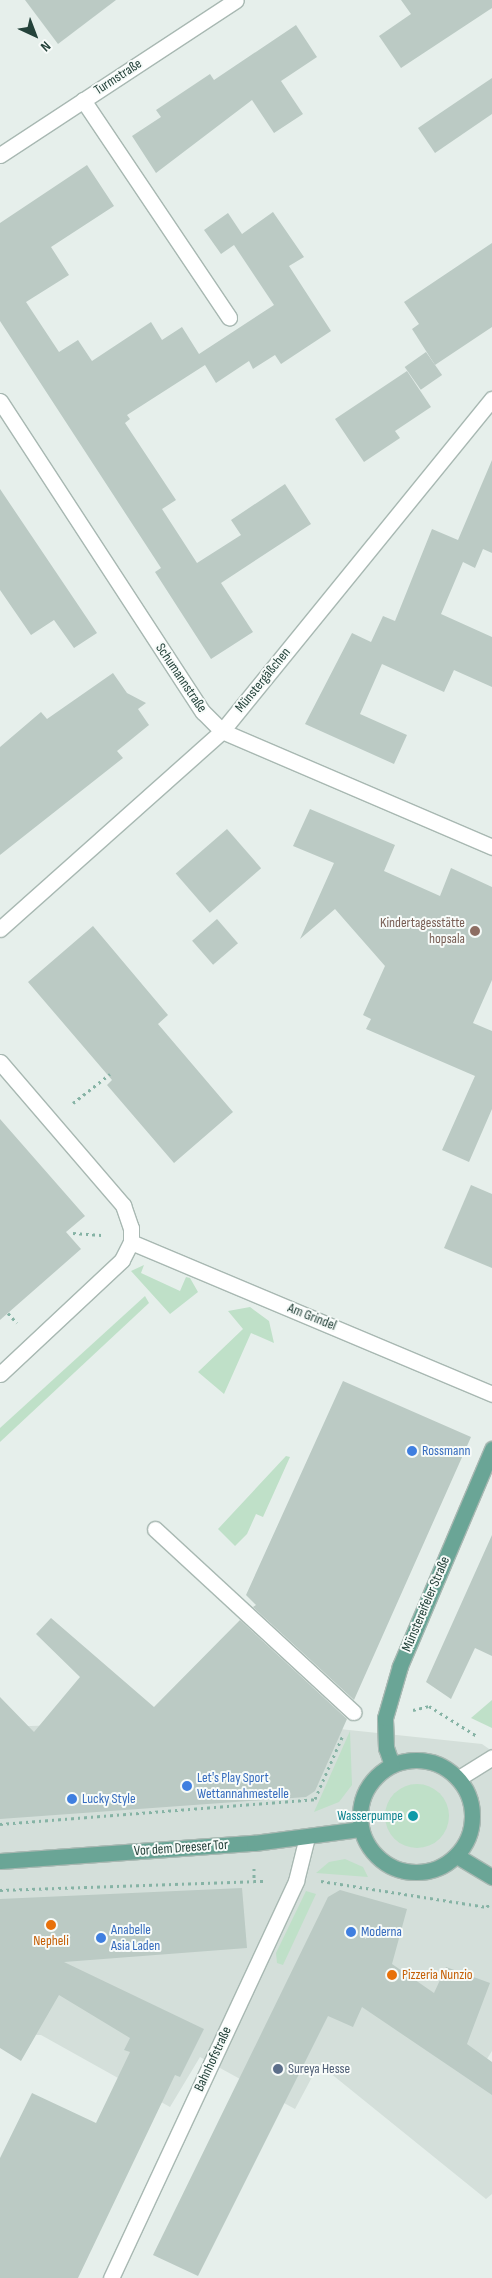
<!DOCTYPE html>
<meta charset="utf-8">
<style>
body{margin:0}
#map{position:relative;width:492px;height:2278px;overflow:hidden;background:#e6efeb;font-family:"Sofia Sans Condensed",sans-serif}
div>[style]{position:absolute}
.built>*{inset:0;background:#d4dfda}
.green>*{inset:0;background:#bfe0c8}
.round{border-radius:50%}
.building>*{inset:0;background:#bbcac4;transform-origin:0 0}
.path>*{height:3px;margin-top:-1.5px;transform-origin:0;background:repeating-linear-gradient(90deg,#86b3a5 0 2.5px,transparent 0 6.5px)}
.roads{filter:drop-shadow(1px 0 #a8b8b2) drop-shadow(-1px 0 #a8b8b2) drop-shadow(0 1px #a8b8b2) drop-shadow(0 -1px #a8b8b2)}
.minor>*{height:15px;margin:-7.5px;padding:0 7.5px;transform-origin:7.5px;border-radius:7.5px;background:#fff}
.major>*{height:15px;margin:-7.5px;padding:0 7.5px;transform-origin:7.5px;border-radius:7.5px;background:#6aa596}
.major>.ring{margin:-7.5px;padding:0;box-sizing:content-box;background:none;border:15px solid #6aa596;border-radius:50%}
.dots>*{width:14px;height:14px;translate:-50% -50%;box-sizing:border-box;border:2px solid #f7fbf9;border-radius:50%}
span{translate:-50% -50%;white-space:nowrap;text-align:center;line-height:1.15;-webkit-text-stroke:4px #f7fbf9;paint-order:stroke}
.street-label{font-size:14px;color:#24423a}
.education-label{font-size:14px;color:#785e54}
.right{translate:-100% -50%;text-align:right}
.shop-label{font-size:14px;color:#366cbe}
.left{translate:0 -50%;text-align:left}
.culture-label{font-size:14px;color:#0d838f}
.food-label{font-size:14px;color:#c56008}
.service-label{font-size:14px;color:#4e5e75}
.north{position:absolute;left:10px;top:10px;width:50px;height:50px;-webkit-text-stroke:4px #f7fbf9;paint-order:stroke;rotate:137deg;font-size:14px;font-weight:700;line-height:20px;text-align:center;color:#24423a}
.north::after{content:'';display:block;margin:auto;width:18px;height:22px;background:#24423a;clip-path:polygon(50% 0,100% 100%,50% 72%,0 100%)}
</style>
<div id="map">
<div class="built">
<div style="clip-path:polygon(245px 1719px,482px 1744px,492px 1751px,492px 2051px,485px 2062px,492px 2068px,492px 2194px,486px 2199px,319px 2064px,295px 2109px,200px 2057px,170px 2107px,41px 2035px,0 2034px,0 1727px)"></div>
</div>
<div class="green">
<div style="clip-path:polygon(144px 1265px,141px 1273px,180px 1291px,186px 1277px,190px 1278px,198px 1292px,170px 1314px,131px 1271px)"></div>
<div style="clip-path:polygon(145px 1296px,149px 1303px,0 1442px,0 1428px)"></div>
<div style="clip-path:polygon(250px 1307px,269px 1321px,274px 1343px,251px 1333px,224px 1394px,198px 1372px,243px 1329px,228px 1311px)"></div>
<div style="clip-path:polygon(286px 1456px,290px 1457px,263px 1517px,256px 1514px,247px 1534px,235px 1546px,218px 1529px)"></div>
<div style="clip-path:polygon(492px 1700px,492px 1728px,471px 1718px)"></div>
<div style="clip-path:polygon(350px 1731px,352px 1785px,339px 1802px,314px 1812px)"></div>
<div class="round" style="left:385px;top:1784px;width:64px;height:64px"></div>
<div style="clip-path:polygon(345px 1859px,363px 1867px,368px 1877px,316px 1873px,329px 1862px)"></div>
<div style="clip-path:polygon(306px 1891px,316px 1894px,283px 1965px,277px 1963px,276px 1953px)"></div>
</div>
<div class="building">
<div style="clip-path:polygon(25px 0,116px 0,58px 44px)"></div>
<div style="clip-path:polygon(401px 0,492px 0,492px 8px,401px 68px,379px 36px,411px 14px)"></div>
<div style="clip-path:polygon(296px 25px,317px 57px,281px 81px,303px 114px,274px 133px,252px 100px,156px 173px,132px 136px,161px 117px,156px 110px,210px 74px,214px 80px)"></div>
<div style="clip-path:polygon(492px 78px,492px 114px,435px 153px,418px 128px)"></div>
<div style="clip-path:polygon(87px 165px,114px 206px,51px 247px,69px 275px,26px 302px,59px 352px,78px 340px,92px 361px,151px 322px,162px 340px,182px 327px,199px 354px,274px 305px,234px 245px,221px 254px,204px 230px,228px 213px,242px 234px,273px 212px,304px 257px,289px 266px,331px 331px,281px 364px,275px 355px,253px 369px,249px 361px,216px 383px,205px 365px,127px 415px,130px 419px,125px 423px,176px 500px,162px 509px,197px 563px,241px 535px,231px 520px,285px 484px,311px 524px,221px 583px,253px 632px,211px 659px,155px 572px,161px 568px,0 321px,0 223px)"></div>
<div style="clip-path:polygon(492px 243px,492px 327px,435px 365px,412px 329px,419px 324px,404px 302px)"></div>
<div style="left:426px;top:352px;width:28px;height:26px;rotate:55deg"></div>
<div style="clip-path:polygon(407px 371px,431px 407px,395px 431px,400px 438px,364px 462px,335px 419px)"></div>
<div style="clip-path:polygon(492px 460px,492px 553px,483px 549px,475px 568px,463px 562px,441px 614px,492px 637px,492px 687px,454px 670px,444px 692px,382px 664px,360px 714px,407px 735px,394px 764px,305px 724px,352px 633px,371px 642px,383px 616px,395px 621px,432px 529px,458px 540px)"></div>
<div style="clip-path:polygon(0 489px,97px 633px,74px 648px,54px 620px,31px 635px,0 590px)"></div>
<div style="clip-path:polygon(113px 673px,127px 693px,146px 703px,138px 709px,149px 725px,117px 751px,123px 758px,0 855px,0 747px,41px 712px,47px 719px)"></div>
<div style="clip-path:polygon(310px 809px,395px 845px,384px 871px,440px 896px,451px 868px,492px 887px,492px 980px,473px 1023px,492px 1031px,492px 1109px,469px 1162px,442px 1150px,475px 1076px,366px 1029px,371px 1019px,363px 1015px,385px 966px,335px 909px,300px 939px,334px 863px,293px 846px)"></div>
<div style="left:227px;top:829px;width:52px;height:68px;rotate:49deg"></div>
<div style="left:217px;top:919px;width:32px;height:33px;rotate:49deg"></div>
<div style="clip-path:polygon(93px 926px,168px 1015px,158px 1024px,233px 1112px,174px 1163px,107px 1085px,112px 1080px,28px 982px)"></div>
<div style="clip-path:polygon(0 1119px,85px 1216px,66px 1232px,81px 1249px,0 1320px)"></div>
<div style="clip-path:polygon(471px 1185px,492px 1194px,492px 1268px,444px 1248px)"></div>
<div style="clip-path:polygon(343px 1381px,471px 1437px,354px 1700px,253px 1607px,256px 1605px,246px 1595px)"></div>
<div style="clip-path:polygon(492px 1535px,492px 1656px,475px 1648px,451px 1699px,426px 1682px)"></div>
<div style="clip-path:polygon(51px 1618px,154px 1707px,240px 1620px,347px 1719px,315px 1791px,306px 1797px,0 1819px,0 1697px,34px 1732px,80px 1677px,36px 1634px)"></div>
<div style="clip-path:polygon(242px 1888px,247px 1948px,64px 1962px,204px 2029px,180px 2077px,175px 2075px,78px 2278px,0 2278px,0 2158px,32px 2093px,96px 2123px,130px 2052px,124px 2050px,130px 2038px,59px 1995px,21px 2061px,0 2048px,0 1899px)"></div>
<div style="clip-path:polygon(340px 1890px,407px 1909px,392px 1964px,434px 1993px,446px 1967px,490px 1983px,467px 2044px,492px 2062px,492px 2095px,362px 2007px,353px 2027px,328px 2016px,198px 2276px,153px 2255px,328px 1897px)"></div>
</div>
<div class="path">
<div style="left:73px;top:1103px;width:47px;rotate:-38.1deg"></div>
<div style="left:73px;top:1233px;width:32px;rotate:4deg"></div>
<div style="left:8px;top:1313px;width:13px;rotate:48deg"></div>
<div style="left:413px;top:1710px;width:16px;rotate:-14deg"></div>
<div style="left:429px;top:1706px;width:57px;rotate:32deg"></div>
<div style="left:0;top:1824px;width:316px;rotate:-4.5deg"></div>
<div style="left:315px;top:1799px;width:70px;rotate:-66.4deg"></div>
<div style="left:254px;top:1868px;width:13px;rotate:90deg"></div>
<div style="left:254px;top:1881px;width:13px"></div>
<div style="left:321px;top:1881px;width:168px;rotate:8.9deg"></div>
<div style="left:487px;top:1907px;width:6px;rotate:-59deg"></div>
<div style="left:0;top:1890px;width:254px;rotate:-2deg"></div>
</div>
<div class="roads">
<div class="minor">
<div style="left:83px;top:100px;width:262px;rotate:56.1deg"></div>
<div style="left:0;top:155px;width:282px;rotate:-33.3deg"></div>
<div style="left:0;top:401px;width:371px;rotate:56.9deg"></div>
<div style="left:203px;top:712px;width:27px;rotate:45deg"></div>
<div style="left:222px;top:731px;width:294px;rotate:23.2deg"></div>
<div style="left:0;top:929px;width:297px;rotate:-41.7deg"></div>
<div style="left:222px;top:731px;width:428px;rotate:-50.9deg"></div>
<div style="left:0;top:1062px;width:189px;rotate:49.3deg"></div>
<div style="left:123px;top:1205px;width:24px;rotate:71deg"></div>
<div style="left:131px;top:1228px;width:14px;rotate:90deg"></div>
<div style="left:131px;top:1242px;width:20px;rotate:117deg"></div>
<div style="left:122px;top:1260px;width:167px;rotate:136.9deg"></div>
<div style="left:131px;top:1242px;width:392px;rotate:22.8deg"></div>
<div style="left:155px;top:1529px;width:270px;rotate:42.7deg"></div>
<div style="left:459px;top:1778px;width:39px;rotate:-32deg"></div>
<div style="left:111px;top:2278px;width:438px;rotate:-65deg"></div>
<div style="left:296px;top:1881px;width:45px;rotate:-76deg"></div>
</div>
<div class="major">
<div class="ring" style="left:360px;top:1760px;width:97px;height:97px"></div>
<div style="left:392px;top:1765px;width:18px;rotate:-109deg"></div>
<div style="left:386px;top:1748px;width:30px;rotate:-92deg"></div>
<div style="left:385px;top:1718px;width:54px;rotate:-73.9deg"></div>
<div style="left:400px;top:1666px;width:236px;rotate:-67deg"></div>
<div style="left:457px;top:1856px;width:41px;rotate:31deg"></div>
<div style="left:0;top:1861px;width:255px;rotate:-4.1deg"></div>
<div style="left:254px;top:1843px;width:108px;rotate:-7.5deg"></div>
</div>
</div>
<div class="dots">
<div style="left:475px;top:931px;background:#8d6e63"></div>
<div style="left:412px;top:1451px;background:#3f7fe0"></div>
<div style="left:187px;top:1786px;background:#3f7fe0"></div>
<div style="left:72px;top:1799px;background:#3f7fe0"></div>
<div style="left:413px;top:1816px;background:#0f9aa8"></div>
<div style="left:51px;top:1925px;background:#e8710a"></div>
<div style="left:351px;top:1932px;background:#3f7fe0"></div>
<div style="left:101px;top:1938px;background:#3f7fe0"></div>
<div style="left:392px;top:1975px;background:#e8710a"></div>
<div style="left:278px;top:2069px;background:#5c6f8a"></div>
</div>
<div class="street-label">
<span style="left:118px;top:77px;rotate:-33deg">Turmstraße</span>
<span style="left:181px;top:678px;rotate:56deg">Schumannstraße</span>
<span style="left:263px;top:680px;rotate:-51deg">Münstergäßchen</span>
<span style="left:312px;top:1317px;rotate:22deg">Am Grindel</span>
<span style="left:426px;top:1604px;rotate:-67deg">Münstereifeler Straße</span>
<span style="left:181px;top:1848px;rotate:-4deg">Vor dem Dreeser Tor</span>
<span style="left:213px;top:2059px;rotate:-65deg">Bahnhofstraße</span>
</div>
<div class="education-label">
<span class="right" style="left:465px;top:931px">Kindertagesstätte<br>hopsala</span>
</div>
<div class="shop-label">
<span class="left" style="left:422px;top:1451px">Rossmann</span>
<span class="left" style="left:197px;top:1786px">Let's Play Sport<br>Wettannahmestelle</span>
<span class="left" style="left:82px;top:1799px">Lucky Style</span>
<span class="left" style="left:111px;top:1938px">Anabelle<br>Asia Laden</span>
<span class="left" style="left:361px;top:1932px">Moderna</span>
</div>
<div class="culture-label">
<span class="right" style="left:403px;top:1816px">Wasserpumpe</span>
</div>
<div class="food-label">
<span style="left:51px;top:1941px">Nepheli</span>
<span class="left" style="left:402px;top:1975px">Pizzeria Nunzio</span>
</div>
<div class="service-label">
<span class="left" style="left:288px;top:2069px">Sureya Hesse</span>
</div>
<div class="north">N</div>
</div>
